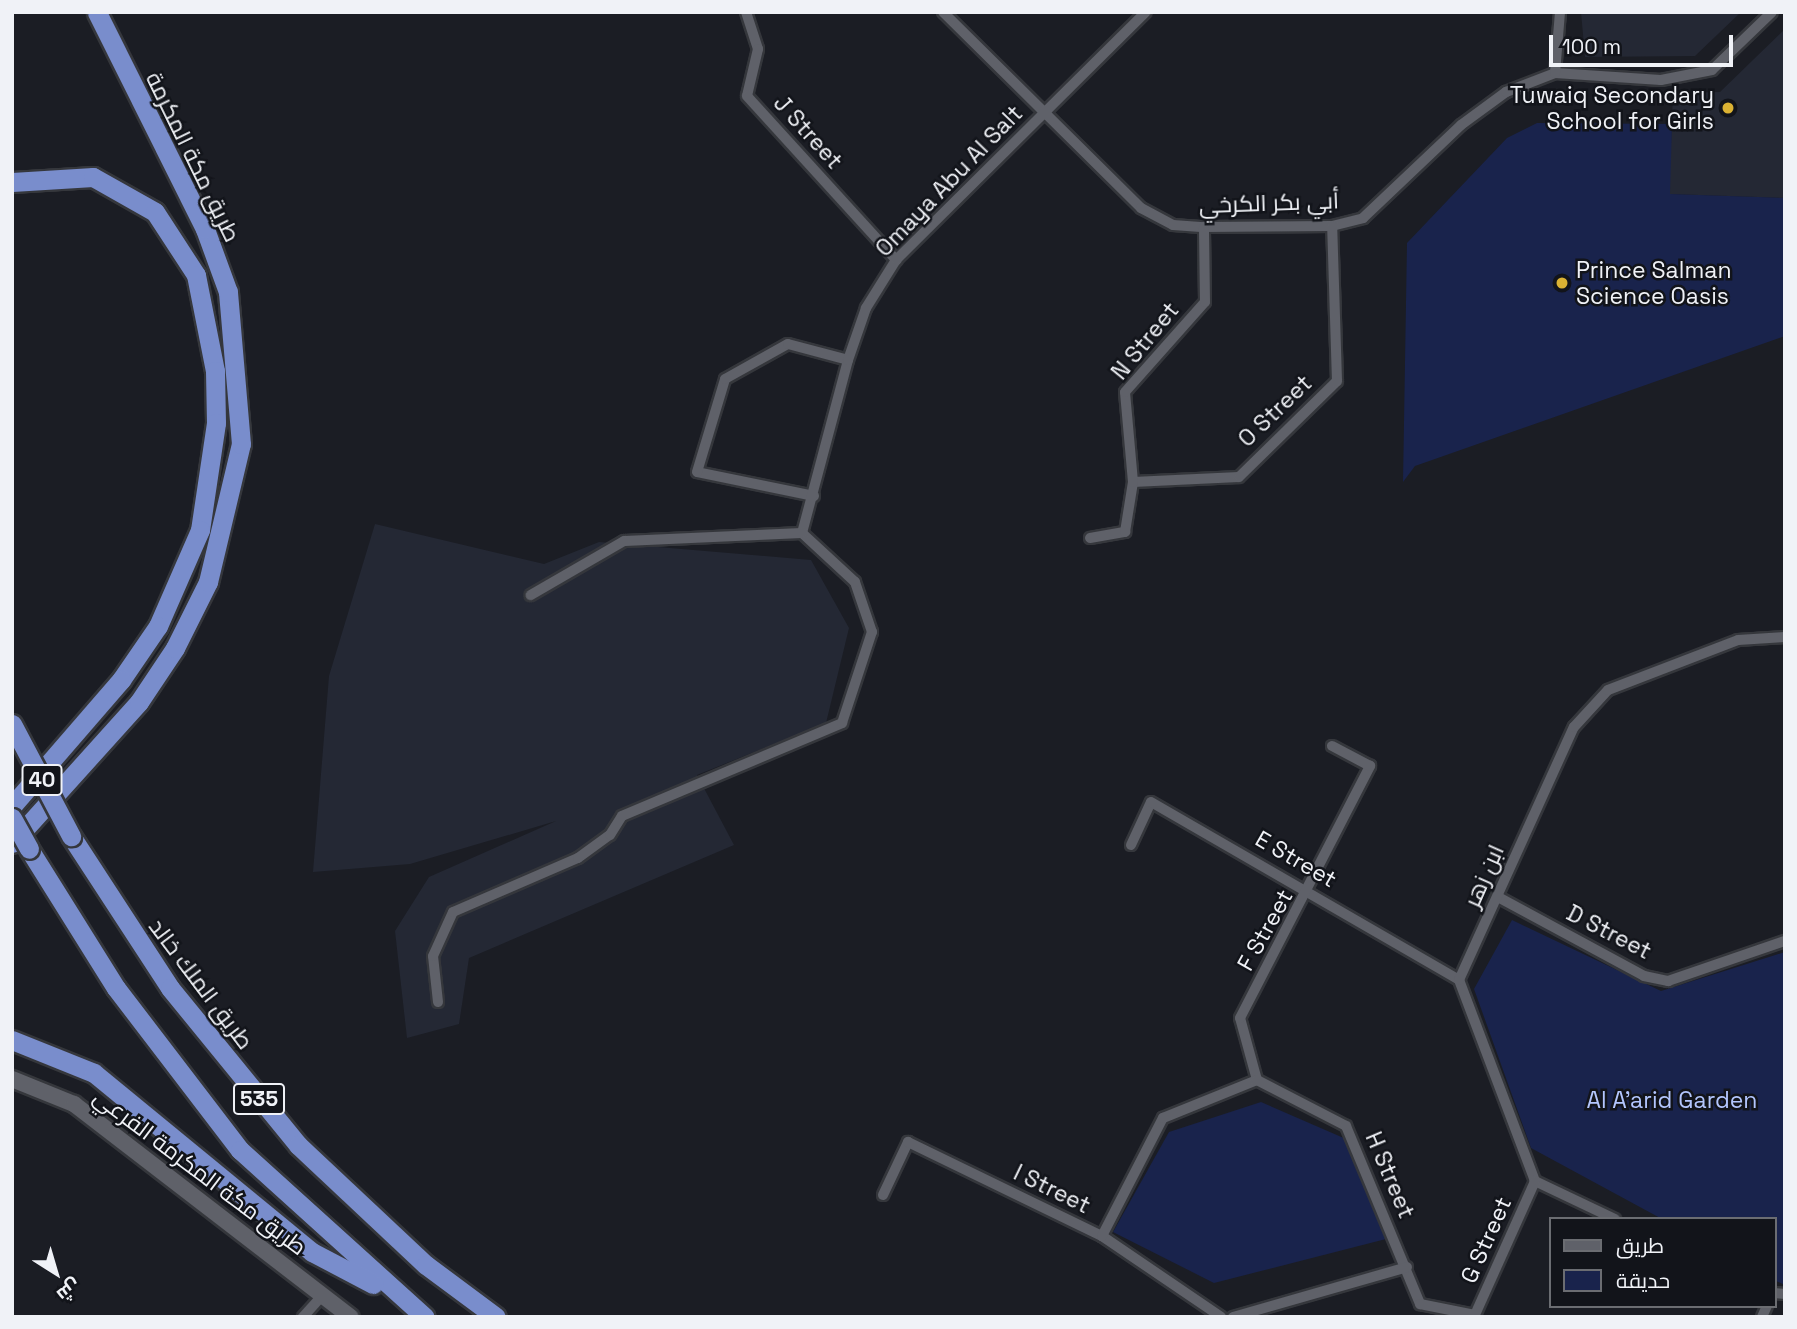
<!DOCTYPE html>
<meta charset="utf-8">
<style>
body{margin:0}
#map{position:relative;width:1797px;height:1329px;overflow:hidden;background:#1b1d24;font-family:"Space Grotesk",Cairo,sans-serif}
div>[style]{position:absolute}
.built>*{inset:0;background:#242834}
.green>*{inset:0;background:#19234c}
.roads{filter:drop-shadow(2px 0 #35373c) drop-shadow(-2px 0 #35373c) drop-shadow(0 2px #35373c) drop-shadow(0 -2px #35373c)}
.street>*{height:10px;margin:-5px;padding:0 5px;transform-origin:5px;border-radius:5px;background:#5f6169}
.secondary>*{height:16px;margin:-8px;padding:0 8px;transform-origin:8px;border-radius:8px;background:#5f6169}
.highway>*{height:19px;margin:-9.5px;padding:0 9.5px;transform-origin:9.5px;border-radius:9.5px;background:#798dcc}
.bridges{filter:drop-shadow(2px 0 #35373c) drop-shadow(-2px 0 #35373c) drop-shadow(0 2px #35373c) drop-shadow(0 -2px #35373c)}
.highway-bridge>*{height:19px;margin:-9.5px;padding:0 9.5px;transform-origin:9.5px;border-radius:9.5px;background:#798dcc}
.dots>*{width:19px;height:19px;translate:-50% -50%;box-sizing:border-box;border:4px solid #12141a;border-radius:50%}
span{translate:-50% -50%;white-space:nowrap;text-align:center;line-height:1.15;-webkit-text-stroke:5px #12141a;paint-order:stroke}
.shield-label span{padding:2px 5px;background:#12141a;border:2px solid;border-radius:5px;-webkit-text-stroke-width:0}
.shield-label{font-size:21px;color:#f0f2f7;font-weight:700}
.poi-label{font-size:23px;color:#f0f2f7}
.right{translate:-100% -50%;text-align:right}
.left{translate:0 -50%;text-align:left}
.street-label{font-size:23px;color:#f0f2f7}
.park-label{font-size:23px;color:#b3c6fe}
.frame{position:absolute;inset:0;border:14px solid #f0f2f7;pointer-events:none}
.legend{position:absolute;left:1549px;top:1217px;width:228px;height:91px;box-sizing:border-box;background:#12141a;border:2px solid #6b6d72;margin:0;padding:9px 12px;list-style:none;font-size:21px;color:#f0f2f7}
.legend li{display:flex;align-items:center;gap:14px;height:35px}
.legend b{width:35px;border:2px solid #6b6d72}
.north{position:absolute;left:21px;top:1238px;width:70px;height:70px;-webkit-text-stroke:5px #12141a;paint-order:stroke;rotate:143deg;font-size:19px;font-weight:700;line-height:28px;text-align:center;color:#f0f2f7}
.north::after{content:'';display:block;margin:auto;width:24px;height:32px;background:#f0f2f7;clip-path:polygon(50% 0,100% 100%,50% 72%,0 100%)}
.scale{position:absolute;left:1549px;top:35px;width:184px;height:32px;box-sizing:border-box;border:4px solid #f0f2f7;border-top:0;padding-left:9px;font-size:21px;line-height:24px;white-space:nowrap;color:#f0f2f7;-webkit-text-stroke:5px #12141a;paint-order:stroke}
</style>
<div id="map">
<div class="built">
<div style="clip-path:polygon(1581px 12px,1741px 12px,1695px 56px,1585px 57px)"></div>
<div style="clip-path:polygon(1785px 29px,1785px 198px,1669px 194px,1673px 93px,1720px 92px)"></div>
<div style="clip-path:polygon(375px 524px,544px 564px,599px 542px,811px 560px,849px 628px,826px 723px,697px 775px,734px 845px,469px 958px,459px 1024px,407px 1038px,395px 931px,429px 877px,556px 821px,410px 864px,313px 872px,329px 676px)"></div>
</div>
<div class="green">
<div style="clip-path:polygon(1537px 123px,1672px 124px,1670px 194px,1785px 198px,1785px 336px,1415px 466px,1403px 482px,1407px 243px,1507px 138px)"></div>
<div style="clip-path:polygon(1512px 920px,1661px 991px,1785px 952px,1785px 1285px,1774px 1280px,1774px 1219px,1662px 1219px,1531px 1148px,1474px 989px)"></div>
<div style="clip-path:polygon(1261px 1102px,1346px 1139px,1386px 1239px,1214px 1283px,1113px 1232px,1169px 1132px)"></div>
</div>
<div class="roads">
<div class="street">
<div style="left:746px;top:12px;width:39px;rotate:72deg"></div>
<div style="left:758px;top:49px;width:48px;rotate:103.2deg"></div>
<div style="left:747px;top:96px;width:222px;rotate:47.7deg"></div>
<div style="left:943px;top:12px;width:279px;rotate:44.7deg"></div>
<div style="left:1141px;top:208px;width:36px;rotate:28deg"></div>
<div style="left:1173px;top:225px;width:31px;rotate:4deg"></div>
<div style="left:1204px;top:227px;width:128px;rotate:-0.4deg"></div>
<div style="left:1332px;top:226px;width:32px;rotate:-14deg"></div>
<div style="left:1363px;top:218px;width:135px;rotate:-43.5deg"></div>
<div style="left:1461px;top:125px;width:56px;rotate:-36.3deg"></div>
<div style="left:1506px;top:92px;width:53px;rotate:-21.2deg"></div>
<div style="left:1555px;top:73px;width:106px;rotate:3.8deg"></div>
<div style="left:1661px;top:80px;width:52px;rotate:-11.1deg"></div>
<div style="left:1712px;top:70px;width:83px;rotate:-44deg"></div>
<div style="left:1555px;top:73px;width:61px;rotate:-85.3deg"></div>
<div style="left:1133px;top:482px;width:106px;rotate:-2.7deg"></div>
<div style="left:1239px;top:477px;width:137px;rotate:-44.4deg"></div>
<div style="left:1337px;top:381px;width:155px;rotate:-91.8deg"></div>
<div style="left:814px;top:496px;width:119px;rotate:-168.4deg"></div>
<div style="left:697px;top:472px;width:97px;rotate:-73.2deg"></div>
<div style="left:725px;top:379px;width:72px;rotate:-29.1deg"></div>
<div style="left:788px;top:344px;width:62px;rotate:14.9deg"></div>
<div style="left:802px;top:533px;width:179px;rotate:-75.1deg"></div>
<div style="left:848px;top:360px;width:55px;rotate:-70.9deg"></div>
<div style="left:866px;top:308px;width:57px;rotate:-58deg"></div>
<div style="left:896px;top:260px;width:352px;rotate:-44.8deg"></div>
<div style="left:1090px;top:538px;width:36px;rotate:-10deg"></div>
<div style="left:1125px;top:532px;width:51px;rotate:-80.9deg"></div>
<div style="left:1133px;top:482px;width:90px;rotate:-95.1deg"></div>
<div style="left:1125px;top:392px;width:120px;rotate:-48.4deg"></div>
<div style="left:1205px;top:302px;width:75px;rotate:-90.8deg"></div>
<div style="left:1131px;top:845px;width:47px;rotate:-65.1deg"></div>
<div style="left:1151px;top:802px;width:356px;rotate:30deg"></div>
<div style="left:1498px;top:897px;width:166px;rotate:28.4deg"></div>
<div style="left:1644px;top:976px;width:25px;rotate:12deg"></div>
<div style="left:1668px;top:981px;width:124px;rotate:-18.9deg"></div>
<div style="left:438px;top:1002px;width:46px;rotate:-96.2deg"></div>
<div style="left:433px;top:956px;width:48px;rotate:-65.6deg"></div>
<div style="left:453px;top:912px;width:136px;rotate:-23.4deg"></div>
<div style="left:578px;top:858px;width:39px;rotate:-36deg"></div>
<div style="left:610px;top:835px;width:22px;rotate:-58deg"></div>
<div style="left:622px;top:816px;width:239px;rotate:-22.9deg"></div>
<div style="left:842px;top:723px;width:96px;rotate:-71.8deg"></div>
<div style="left:872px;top:632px;width:53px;rotate:-108.8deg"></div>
<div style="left:855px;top:582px;width:72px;rotate:-137.2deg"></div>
<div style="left:802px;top:533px;width:178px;rotate:177.4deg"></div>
<div style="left:624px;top:541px;width:108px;rotate:149.9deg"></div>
<div style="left:1257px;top:1080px;width:64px;rotate:-105.3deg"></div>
<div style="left:1240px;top:1018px;width:284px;rotate:-62.7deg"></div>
<div style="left:1370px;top:766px;width:43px;rotate:-152.2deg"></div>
<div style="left:883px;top:1195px;width:59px;rotate:-64.7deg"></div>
<div style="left:908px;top:1142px;width:216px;rotate:25.9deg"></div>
<div style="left:1102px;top:1236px;width:144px;rotate:34.2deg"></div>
<div style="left:1615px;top:1219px;width:89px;rotate:-154.6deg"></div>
<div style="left:1535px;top:1181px;width:215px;rotate:-110.7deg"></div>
<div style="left:1459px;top:980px;width:278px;rotate:-65.6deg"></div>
<div style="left:1574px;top:727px;width:50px;rotate:-47.4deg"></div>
<div style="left:1608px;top:690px;width:139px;rotate:-21deg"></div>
<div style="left:1738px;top:640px;width:47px;rotate:-3.7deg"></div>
<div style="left:1102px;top:1236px;width:133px;rotate:-62.7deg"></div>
<div style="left:1163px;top:1118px;width:101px;rotate:-22deg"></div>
<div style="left:1257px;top:1080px;width:100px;rotate:27.3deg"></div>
<div style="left:1346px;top:1126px;width:193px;rotate:67.4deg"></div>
<div style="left:1420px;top:1304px;width:56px;rotate:11.3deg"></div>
<div style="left:1774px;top:1293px;width:11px;rotate:5deg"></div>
<div style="left:303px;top:1317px;width:30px;rotate:-48deg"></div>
<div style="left:1233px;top:1317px;width:181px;rotate:-16deg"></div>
<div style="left:1474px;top:1317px;width:149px;rotate:-65.8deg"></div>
<div style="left:1762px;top:1317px;width:12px;rotate:-66deg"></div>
</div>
<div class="secondary">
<div style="left:12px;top:1079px;width:67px;rotate:22deg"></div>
<div style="left:74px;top:1104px;width:349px;rotate:37.6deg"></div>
</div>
<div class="highway">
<div style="left:12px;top:182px;width:81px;rotate:-3.5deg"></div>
<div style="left:93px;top:177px;width:71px;rotate:29.4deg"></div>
<div style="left:155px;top:212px;width:75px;rotate:56.9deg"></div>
<div style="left:196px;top:275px;width:98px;rotate:78.8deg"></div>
<div style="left:215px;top:371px;width:52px;rotate:88.9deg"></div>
<div style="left:216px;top:423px;width:108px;rotate:98.5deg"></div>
<div style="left:200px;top:530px;width:105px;rotate:113.6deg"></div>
<div style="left:158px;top:626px;width:65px;rotate:124.4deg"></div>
<div style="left:121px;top:680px;width:167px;rotate:130.9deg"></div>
<div style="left:71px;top:836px;width:181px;rotate:56.9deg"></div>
<div style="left:170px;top:988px;width:203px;rotate:50.8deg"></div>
<div style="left:298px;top:1145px;width:175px;rotate:43.2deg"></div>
<div style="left:426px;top:1265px;width:87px;rotate:36.6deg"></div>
<div style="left:12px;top:843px;width:190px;rotate:-48deg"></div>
<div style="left:139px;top:702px;width:65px;rotate:-56.3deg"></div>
<div style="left:175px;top:648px;width:74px;rotate:-63.4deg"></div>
<div style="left:208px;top:582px;width:142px;rotate:-76.6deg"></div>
<div style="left:241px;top:444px;width:153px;rotate:-94.9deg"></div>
<div style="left:228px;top:292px;width:67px;rotate:-110.1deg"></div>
<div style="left:205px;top:229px;width:242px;rotate:-116.5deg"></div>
<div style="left:29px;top:849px;width:164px;rotate:58deg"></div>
<div style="left:116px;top:988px;width:204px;rotate:52.6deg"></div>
<div style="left:240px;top:1150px;width:249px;rotate:42.1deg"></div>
<div style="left:12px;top:1040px;width:88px;rotate:21.9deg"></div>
<div style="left:94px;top:1073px;width:282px;rotate:39.4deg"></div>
<div style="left:312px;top:1252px;width:69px;rotate:27.7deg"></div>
</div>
</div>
<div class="bridges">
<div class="highway-bridge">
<div style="left:12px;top:724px;width:127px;rotate:62.2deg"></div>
<div style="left:12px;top:818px;width:35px;rotate:61deg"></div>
</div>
</div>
<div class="dots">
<div style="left:1728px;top:108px;background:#dbb233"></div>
<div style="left:1562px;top:283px;background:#dbb233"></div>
</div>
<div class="shield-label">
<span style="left:42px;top:780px">40</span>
<span style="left:259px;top:1099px">535</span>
</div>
<div class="poi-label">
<span class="right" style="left:1714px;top:108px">Tuwaiq Secondary<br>School for Girls</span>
<span class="left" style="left:1576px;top:283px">Prince Salman<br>Science Oasis</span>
</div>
<div class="street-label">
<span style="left:808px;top:132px;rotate:48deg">J Street</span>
<span style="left:193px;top:157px;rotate:64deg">طريق مكة المكرمة</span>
<span style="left:949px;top:181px;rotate:-46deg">Omaya Abu Al Salt</span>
<span style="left:1269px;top:203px;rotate:-2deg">أبي بكر الكرخي</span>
<span style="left:1145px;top:341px;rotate:-51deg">N Street</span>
<span style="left:1275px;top:411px;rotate:-44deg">O Street</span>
<span style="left:1296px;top:859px;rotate:30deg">E Street</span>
<span style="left:1484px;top:876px;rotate:-66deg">ابن زهر</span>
<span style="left:1265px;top:930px;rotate:-61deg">F Street</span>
<span style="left:1609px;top:932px;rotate:27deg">D Street</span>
<span style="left:201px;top:984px;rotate:53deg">طريق الملك خالد</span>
<span style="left:200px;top:1172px;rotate:37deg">طريق مكة المكرمة الفرعي</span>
<span style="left:1390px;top:1175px;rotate:67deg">H Street</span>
<span style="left:1052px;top:1189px;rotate:26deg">I Street</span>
<span style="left:1486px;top:1240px;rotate:-66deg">G Street</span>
</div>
<div class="park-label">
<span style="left:1672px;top:1100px">Al A'arid Garden</span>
</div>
<div class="frame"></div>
<ul class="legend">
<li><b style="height:9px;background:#5f6169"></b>طريق</li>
<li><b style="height:19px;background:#19234c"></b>حديقة</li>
</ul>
<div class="north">ش</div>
<div class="scale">100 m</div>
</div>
